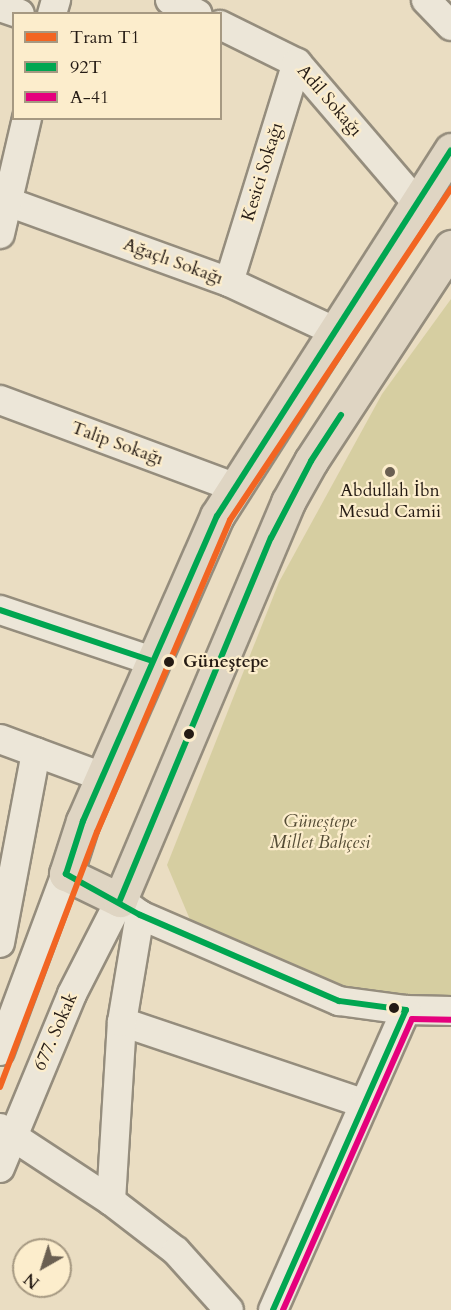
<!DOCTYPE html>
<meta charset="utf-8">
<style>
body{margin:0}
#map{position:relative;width:451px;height:1310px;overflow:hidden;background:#eaddc2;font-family:Cardo,serif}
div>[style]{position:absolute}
.green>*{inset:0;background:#d6cea1}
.roads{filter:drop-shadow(2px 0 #958d7d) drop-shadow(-2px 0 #958d7d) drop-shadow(0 2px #958d7d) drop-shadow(0 -2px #958d7d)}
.minor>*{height:28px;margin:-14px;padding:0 14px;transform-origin:14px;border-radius:14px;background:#ece6d8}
.major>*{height:33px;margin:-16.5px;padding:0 16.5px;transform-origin:16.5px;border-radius:16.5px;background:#dfd5c3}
.bus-1>*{height:6px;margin:-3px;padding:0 3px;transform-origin:3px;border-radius:3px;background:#00a651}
.bus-2>*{height:6px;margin:-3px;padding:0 3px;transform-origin:3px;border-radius:3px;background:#e5007d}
.tram-1>*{height:6px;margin:-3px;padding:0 3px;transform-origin:3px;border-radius:3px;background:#f26522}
.dots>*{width:16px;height:16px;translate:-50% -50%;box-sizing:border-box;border:3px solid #fcedcc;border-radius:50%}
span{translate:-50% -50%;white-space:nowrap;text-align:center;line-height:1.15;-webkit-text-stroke:4.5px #fcedcc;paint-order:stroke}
.street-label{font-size:18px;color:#251b14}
.poi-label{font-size:18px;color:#251b14}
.stop-label{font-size:18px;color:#251b14;font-weight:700}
.left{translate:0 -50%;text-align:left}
.park-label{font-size:18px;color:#554d36;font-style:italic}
.legend{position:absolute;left:12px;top:12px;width:210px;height:108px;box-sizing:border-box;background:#fcedcc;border:2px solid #a69982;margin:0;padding:8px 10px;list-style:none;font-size:18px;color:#251b14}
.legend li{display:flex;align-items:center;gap:12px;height:30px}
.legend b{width:30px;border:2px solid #a69982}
.north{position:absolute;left:12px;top:1238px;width:60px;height:60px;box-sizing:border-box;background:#fcedcc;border:2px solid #a69982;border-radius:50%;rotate:219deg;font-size:16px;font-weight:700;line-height:24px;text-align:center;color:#251b14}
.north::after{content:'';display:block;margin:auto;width:21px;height:27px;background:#6a5f51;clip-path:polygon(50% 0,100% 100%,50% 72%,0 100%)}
</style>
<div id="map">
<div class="green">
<div style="clip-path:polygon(451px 299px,451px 997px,354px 993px,191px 922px,167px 865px,279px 582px,382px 394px)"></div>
</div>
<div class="roads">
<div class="minor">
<div style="left:170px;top:0;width:31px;rotate:27deg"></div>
<div style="left:426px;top:0;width:36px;rotate:46deg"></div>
<div style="left:0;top:7px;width:21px;rotate:19deg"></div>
<div style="left:52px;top:14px;width:15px;rotate:-74deg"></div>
<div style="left:220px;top:25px;width:86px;rotate:26.3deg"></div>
<div style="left:297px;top:63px;width:183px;rotate:49.4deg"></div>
<div style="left:8px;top:202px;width:235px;rotate:19.9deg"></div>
<div style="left:229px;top:282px;width:116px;rotate:25deg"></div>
<div style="left:0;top:234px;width:119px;rotate:-76.9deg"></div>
<div style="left:229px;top:282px;width:229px;rotate:-72.8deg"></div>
<div style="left:0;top:400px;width:250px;rotate:20.4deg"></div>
<div style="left:0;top:610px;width:160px;rotate:18.5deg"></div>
<div style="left:0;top:739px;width:110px;rotate:20.3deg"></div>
<div style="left:0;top:943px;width:194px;rotate:-79.3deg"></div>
<div style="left:122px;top:1022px;width:253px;rotate:18.6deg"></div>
<div style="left:0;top:1051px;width:189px;rotate:-69.6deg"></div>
<div style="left:0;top:1128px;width:133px;rotate:33.3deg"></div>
<div style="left:111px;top:1201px;width:82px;rotate:37.6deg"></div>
<div style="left:176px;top:1251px;width:79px;rotate:48.1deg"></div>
<div style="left:0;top:1168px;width:188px;rotate:-67.5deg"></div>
<div style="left:72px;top:994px;width:106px;rotate:-62.9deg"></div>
<div style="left:120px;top:900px;width:25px;rotate:37deg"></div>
<div style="left:140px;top:915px;width:217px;rotate:23.4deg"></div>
<div style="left:339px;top:1001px;width:68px;rotate:7.7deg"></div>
<div style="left:406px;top:1010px;width:45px;rotate:1.3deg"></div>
<div style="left:111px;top:1201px;width:179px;rotate:-86.5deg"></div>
<div style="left:122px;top:1022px;width:109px;rotate:-80.5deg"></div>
<div style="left:273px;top:1310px;width:328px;rotate:-66.1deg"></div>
</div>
<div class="major">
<div style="left:451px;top:150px;width:434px;rotate:122.6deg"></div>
<div style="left:217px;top:516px;width:333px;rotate:113.7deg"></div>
<div style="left:83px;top:821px;width:56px;rotate:107.8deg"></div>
<div style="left:66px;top:874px;width:60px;rotate:25.7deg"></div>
<div style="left:120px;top:900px;width:432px;rotate:-67.1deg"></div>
<div style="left:288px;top:502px;width:47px;rotate:-60.7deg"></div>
<div style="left:311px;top:461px;width:256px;rotate:-56.8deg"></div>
</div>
</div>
<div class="bus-1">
<div style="left:0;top:610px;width:160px;rotate:18.5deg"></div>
<div style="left:120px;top:900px;width:392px;rotate:-67.4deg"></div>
<div style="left:271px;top:538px;width:87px;rotate:-62.5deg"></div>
<div style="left:311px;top:461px;width:55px;rotate:-56.9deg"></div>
<div style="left:273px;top:1310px;width:328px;rotate:-66.1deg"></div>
<div style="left:406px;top:1010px;width:68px;rotate:-172.3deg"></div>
<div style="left:339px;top:1001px;width:217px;rotate:-156.6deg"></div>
<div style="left:140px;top:915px;width:85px;rotate:-151deg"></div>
<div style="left:66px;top:874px;width:56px;rotate:-72.2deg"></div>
<div style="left:83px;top:821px;width:333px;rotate:-66.3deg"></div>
<div style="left:217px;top:516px;width:434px;rotate:-57.4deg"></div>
</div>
<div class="bus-2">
<div style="left:283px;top:1310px;width:318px;rotate:-66.1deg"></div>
<div style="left:412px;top:1019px;width:39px;rotate:1deg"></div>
</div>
<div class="tram-1">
<div style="left:0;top:1087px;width:273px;rotate:-69.2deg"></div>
<div style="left:97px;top:832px;width:339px;rotate:-66.9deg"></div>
<div style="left:230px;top:520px;width:398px;rotate:-56.3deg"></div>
</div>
<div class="dots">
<div style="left:390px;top:472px;background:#6a5f51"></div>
<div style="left:169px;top:662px;background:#251b14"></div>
<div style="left:189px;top:734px;background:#251b14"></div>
<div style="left:394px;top:1008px;background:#251b14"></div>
</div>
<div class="street-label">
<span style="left:329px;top:101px;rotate:49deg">Adil Sokağı</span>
<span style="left:263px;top:172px;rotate:-73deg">Kesici Sokağı</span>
<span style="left:173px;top:262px;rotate:20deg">Ağaçlı Sokağı</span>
<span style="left:117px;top:444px;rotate:20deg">Talip Sokağı</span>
<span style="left:56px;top:1032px;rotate:-66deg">677. Sokak</span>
</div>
<div class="poi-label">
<span style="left:390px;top:502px">Abdullah İbn<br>Mesud Camii</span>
</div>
<div class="stop-label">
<span class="left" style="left:183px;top:662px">Güneştepe</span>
</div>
<div class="park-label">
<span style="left:320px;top:833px">Güneştepe<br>Millet Bahçesi</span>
</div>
<ul class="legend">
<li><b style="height:8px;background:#f26522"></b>Tram T1</li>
<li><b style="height:8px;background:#00a651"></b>92T</li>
<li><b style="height:8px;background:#e5007d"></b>A-41</li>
</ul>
<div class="north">N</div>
</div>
